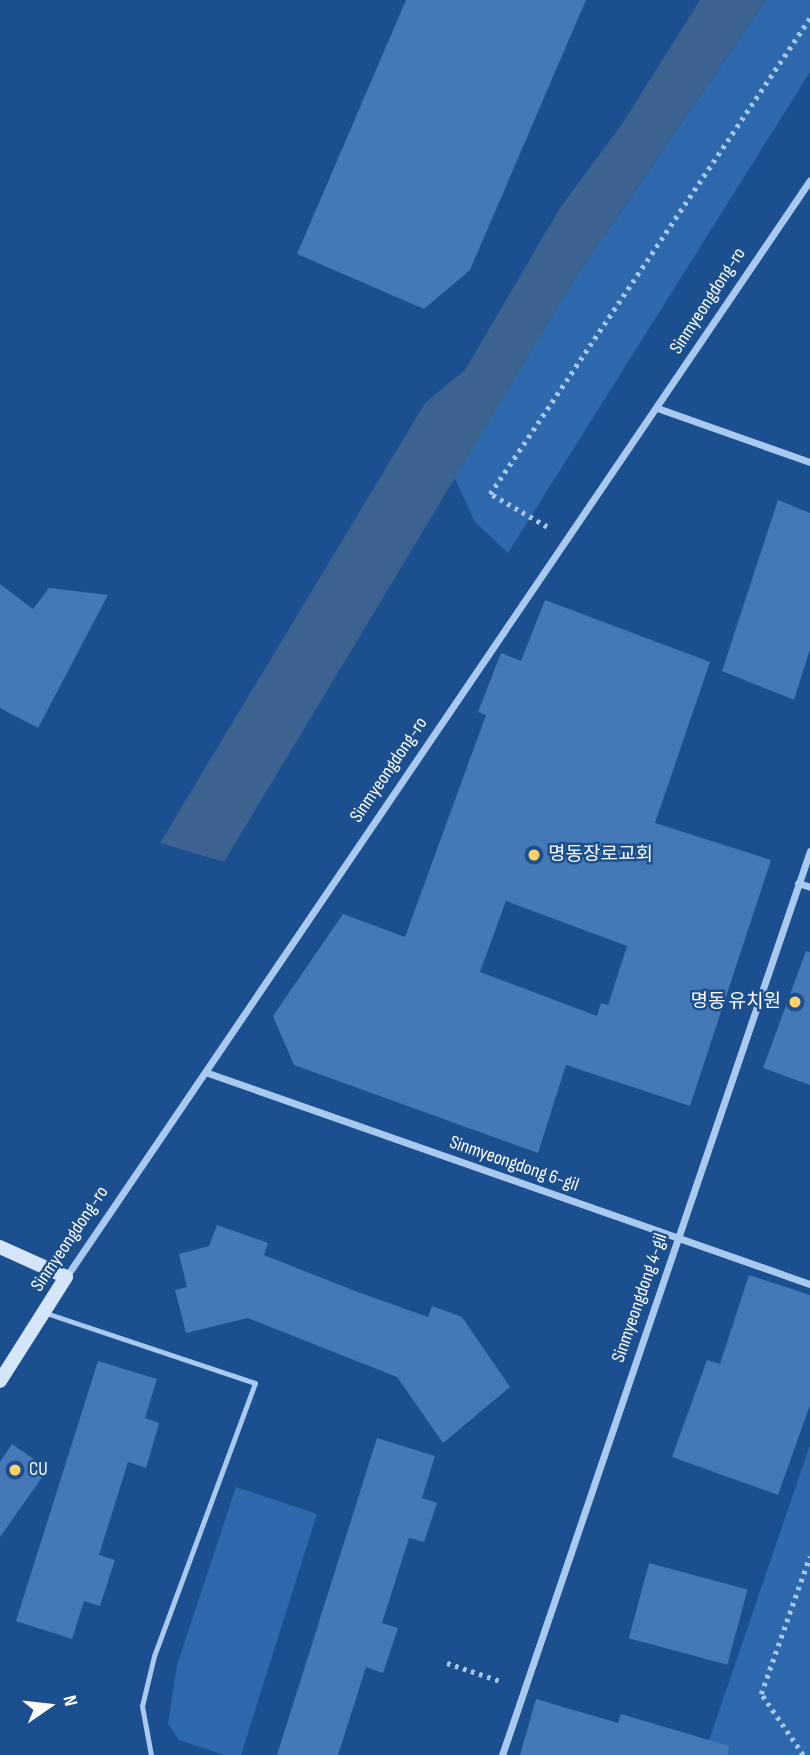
<!DOCTYPE html>
<meta charset="utf-8">
<style>
body{margin:0}
#map{position:relative;width:810px;height:1755px;overflow:hidden;background:#1b4f8f;font-family:"Sofia Sans Condensed","Noto Sans KR",sans-serif}
div>[style]{position:absolute}
.green>*{inset:0;background:#2e69ad}
.water>*{inset:0;background:#3c6290}
.building>*{inset:0;background:#4478b7;transform-origin:0 0}
.path>*{height:4.5px;margin-top:-2.25px;transform-origin:0;background:repeating-linear-gradient(90deg,#a9c9ee 0 3.5px,transparent 0 8.5px)}
.lane>*{height:5px;margin:-2.5px;padding:0 2.5px;transform-origin:2.5px;border-radius:2.5px;background:#a9c9ee}
.street>*{height:7px;margin:-3.5px;padding:0 3.5px;transform-origin:3.5px;border-radius:3.5px;background:#a9c9ee}
.secondary>*{height:14px;margin:-7px;padding:0 7px;transform-origin:7px;border-radius:7px;background:#d6e6fa}
.dots>*{width:19px;height:19px;translate:-50% -50%;box-sizing:border-box;border:4px solid #1b4f8f;border-radius:50%}
span{translate:-50% -50%;white-space:nowrap;text-align:center;line-height:1.15;-webkit-text-stroke:5px #1b4f8f;paint-order:stroke}
.street-label{font-size:19px;color:#fff}
.poi-label{font-size:19px;color:#fff}
.left{translate:0 -50%;text-align:left}
.right{translate:-100% -50%;text-align:right}
.north{position:absolute;left:14px;top:1671px;width:70px;height:70px;-webkit-text-stroke:5px #1b4f8f;paint-order:stroke;rotate:76deg;font-size:19px;font-weight:700;line-height:28px;text-align:center;color:#fff}
.north::after{content:'';display:block;margin:auto;width:24px;height:32px;background:#fff;clip-path:polygon(50% 0,100% 100%,50% 72%,0 100%)}
</style>
<div id="map">
<div class="green">
<div style="clip-path:polygon(766px 0,810px 0,810px 72px,508px 553px,475px 522px,454px 477px,574px 280px)"></div>
<div style="clip-path:polygon(810px 1445px,810px 1755px,704px 1755px)"></div>
<div style="clip-path:polygon(236px 1487px,317px 1514px,241px 1755px,224px 1755px,179px 1740px,168px 1724px,177px 1665px)"></div>
</div>
<div class="water">
<div style="clip-path:polygon(700px 0,766px 0,574px 280px,224px 862px,160px 843px,425px 403px,465px 370px,560px 208px,622px 124px)"></div>
</div>
<div class="building">
<div style="clip-path:polygon(406px 0,586px 0,470px 270px,424px 309px,297px 254px)"></div>
<div style="clip-path:polygon(778px 500px,810px 513px,810px 649px,794px 700px,722px 671px)"></div>
<div style="clip-path:polygon(0 584px,33px 609px,49px 588px,108px 595px,38px 728px,0 708px)"></div>
<div style="clip-path:polygon(evenodd,545px 600px,710px 662px,655px 823px,771px 860px,690px 1106px,566px 1065px,538px 1153px,294px 1065px,273px 1016px,343px 914px,405px 937px,486px 715px,478px 712px,501px 653px,521px 661px,545px 600px,506px 901px,627px 946px,608px 1005px,601px 1003px,597px 1016px,480px 972px,506px 901px)"></div>
<div style="clip-path:polygon(806px 951px,810px 952px,810px 1085px,763px 1068px)"></div>
<div style="clip-path:polygon(217px 1225px,268px 1243px,264px 1255px,355px 1291px,428px 1317px,432px 1306px,462px 1317px,510px 1387px,443px 1443px,397px 1377px,248px 1318px,186px 1333px,175px 1290px,187px 1287px,179px 1254px,209px 1246px)"></div>
<div style="clip-path:polygon(749px 1275px,810px 1295px,810px 1405px,778px 1495px,672px 1457px,707px 1360px,720px 1364px)"></div>
<div style="clip-path:polygon(98px 1361px,157px 1379px,145px 1418px,159px 1423px,146px 1468px,128px 1462px,99px 1555px,115px 1560px,100px 1606px,84px 1601px,72px 1639px,16px 1621px)"></div>
<div style="clip-path:polygon(377px 1438px,435px 1456px,422px 1498px,437px 1503px,424px 1542px,409px 1538px,382px 1623px,398px 1628px,383px 1673px,366px 1667px,338px 1755px,277px 1755px)"></div>
<div style="clip-path:polygon(12px 1444px,48px 1469px,0 1537px,0 1462px)"></div>
<div style="left:649px;top:1563px;width:102px;height:78px;rotate:15deg"></div>
<div style="clip-path:polygon(536px 1699px,618px 1723px,621px 1714px,729px 1746px,728px 1755px,520px 1755px)"></div>
</div>
<div class="path">
<div style="left:547px;top:527px;width:66px;rotate:-149.9deg"></div>
<div style="left:490px;top:494px;width:574px;rotate:-56.09deg"></div>
<div style="left:447px;top:1663px;width:59px;rotate:18.7deg"></div>
<div style="left:803px;top:1755px;width:74px;rotate:-124.5deg"></div>
<div style="left:761px;top:1694px;width:146px;rotate:-70.5deg"></div>
</div>
<div class="lane">
<div style="left:46px;top:1313px;width:220px;rotate:18.5deg"></div>
<div style="left:255px;top:1383px;width:291px;rotate:110.3deg"></div>
<div style="left:154px;top:1656px;width:51px;rotate:103.5deg"></div>
<div style="left:142px;top:1706px;width:50px;rotate:79.6deg"></div>
</div>
<div class="street">
<div style="left:660px;top:409px;width:159px;rotate:19.5deg"></div>
<div style="left:798px;top:883px;width:13px;rotate:18deg"></div>
<div style="left:208px;top:1073px;width:638px;rotate:19.32deg"></div>
<div style="left:66px;top:1277px;width:1325px;rotate:-55.85deg"></div>
<div style="left:502px;top:1755px;width:955px;rotate:-71.19deg"></div>
</div>
<div class="secondary">
<div style="left:0;top:1247px;width:72px;rotate:24.4deg"></div>
<div style="left:66px;top:1277px;width:123px;rotate:122.4deg"></div>
</div>
<div class="dots">
<div style="left:534px;top:855px;background:#ffd166"></div>
<div style="left:795px;top:1002px;background:#ffd166"></div>
<div style="left:15px;top:1470px;background:#ffd166"></div>
</div>
<div class="street-label">
<span style="left:708px;top:301px;rotate:-57deg">Sinmyeongdong-ro</span>
<span style="left:389px;top:770px;rotate:-56deg">Sinmyeongdong-ro</span>
<span style="left:514px;top:1164px;rotate:19deg">Sinmyeongdong 6-gil</span>
<span style="left:70px;top:1239px;rotate:-56deg">Sinmyeongdong-ro</span>
<span style="left:640px;top:1298px;rotate:-71deg">Sinmyeongdong 4-gil</span>
</div>
<div class="poi-label">
<span class="left" style="left:548px;top:855px">명동장로교회</span>
<span class="right" style="left:781px;top:1002px">명동 유치원</span>
<span class="left" style="left:29px;top:1470px">CU</span>
</div>
<div class="north">N</div>
</div>
